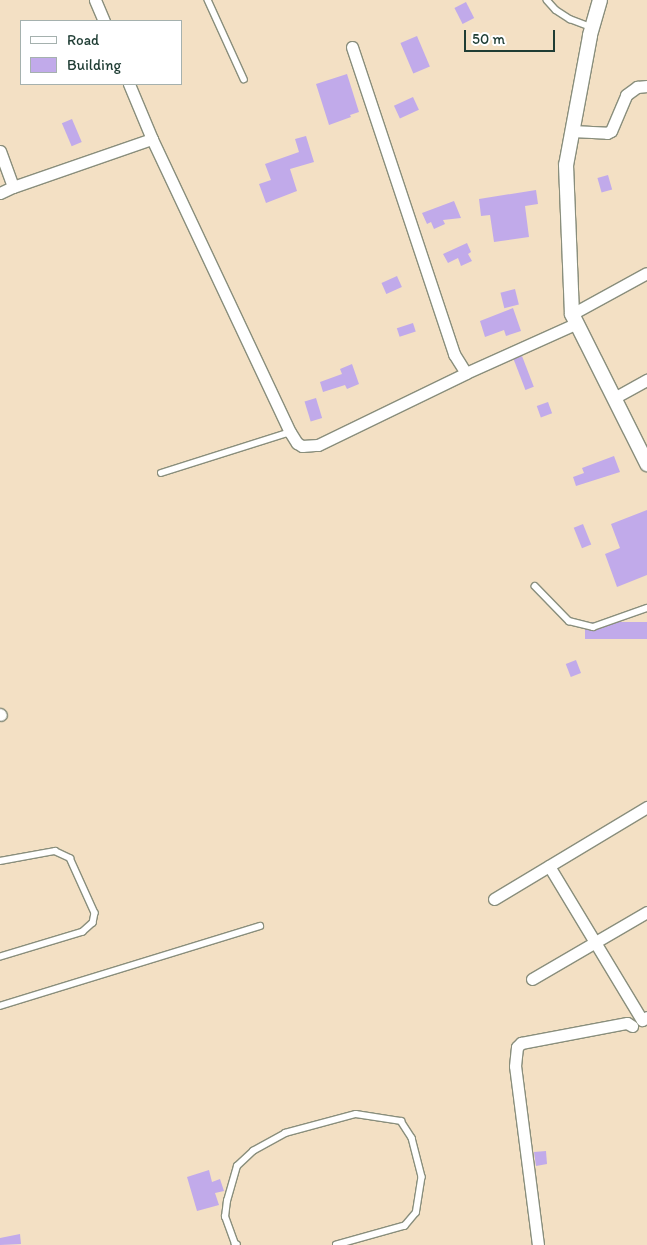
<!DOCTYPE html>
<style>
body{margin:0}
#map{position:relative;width:647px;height:1245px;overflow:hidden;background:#f3e0c4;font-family:Itim,sans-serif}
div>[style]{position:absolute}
.building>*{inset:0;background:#c1aaea;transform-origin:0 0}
.roads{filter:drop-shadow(1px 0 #898e7c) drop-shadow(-1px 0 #898e7c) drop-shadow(0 1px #898e7c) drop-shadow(0 -1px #898e7c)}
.service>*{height:5.5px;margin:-2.75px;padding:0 2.75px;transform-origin:2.75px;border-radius:2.75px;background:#fff}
.minor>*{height:11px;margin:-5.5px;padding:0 5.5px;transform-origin:5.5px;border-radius:5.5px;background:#fff}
.tertiary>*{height:14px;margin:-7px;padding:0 7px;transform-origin:7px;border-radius:7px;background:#fff}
span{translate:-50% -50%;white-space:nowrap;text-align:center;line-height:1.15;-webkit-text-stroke:4.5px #fff;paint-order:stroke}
.legend{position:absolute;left:20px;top:20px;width:162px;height:65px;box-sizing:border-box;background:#fff;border:1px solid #a5b1ae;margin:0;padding:6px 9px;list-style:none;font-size:15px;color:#1f3d34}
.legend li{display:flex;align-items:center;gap:10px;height:25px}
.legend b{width:25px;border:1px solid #a5b1ae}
.scale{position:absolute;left:464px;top:30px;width:91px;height:22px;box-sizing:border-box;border:2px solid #1f3d34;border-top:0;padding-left:6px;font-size:15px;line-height:18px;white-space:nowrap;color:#1f3d34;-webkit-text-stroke:4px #fff;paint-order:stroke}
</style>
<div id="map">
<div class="building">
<div style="left:466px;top:2px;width:18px;height:13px;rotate:63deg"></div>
<div style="left:417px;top:36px;width:33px;height:18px;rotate:67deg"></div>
<div style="clip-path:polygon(347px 74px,359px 112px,350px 115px,351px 117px,329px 125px,316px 84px)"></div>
<div style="left:413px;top:97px;width:14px;height:21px;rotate:65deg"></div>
<div style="left:72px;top:119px;width:25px;height:11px;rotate:67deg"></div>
<div style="clip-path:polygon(306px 136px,314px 162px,290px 169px,297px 191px,266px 203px,259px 184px,271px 180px,265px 164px,299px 152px,295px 139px)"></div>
<div style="left:608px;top:175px;width:15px;height:11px;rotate:74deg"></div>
<div style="clip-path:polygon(536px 190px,538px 204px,525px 206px,529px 237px,494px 242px,490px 215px,481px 216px,479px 199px)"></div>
<div style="clip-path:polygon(454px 201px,461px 218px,443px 220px,445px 224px,434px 229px,431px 222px,427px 224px,422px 213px)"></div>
<div style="clip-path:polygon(467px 243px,471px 252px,468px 254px,472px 261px,461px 266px,458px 258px,448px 263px,443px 254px)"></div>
<div style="left:397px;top:276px;width:12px;height:17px;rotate:66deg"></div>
<div style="left:515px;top:289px;width:16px;height:15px;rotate:76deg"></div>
<div style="clip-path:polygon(513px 308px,521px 331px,506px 336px,504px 330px,485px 337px,480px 321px)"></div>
<div style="left:413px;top:323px;width:9px;height:17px;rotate:72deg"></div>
<div style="left:522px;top:356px;width:33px;height:9px;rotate:69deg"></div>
<div style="clip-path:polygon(352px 364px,359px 384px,347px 389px,345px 385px,323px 392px,320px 382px,342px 374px,340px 369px)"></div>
<div style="left:316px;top:398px;width:21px;height:12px;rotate:73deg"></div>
<div style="left:548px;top:402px;width:12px;height:12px;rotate:70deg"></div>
<div style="clip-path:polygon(614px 456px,620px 472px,576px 486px,573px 477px,584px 473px,582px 468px)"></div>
<div style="clip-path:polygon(647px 510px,647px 575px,617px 587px,605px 554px,620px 548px,611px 524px)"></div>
<div style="left:583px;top:524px;width:22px;height:10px;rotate:68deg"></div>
<div style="left:647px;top:622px;width:17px;height:62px;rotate:90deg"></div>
<div style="left:576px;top:660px;width:14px;height:11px;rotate:69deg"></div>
<div style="clip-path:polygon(546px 1151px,547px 1164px,536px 1166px,534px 1152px)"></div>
<div style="clip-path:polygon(209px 1170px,212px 1182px,220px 1179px,224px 1191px,215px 1193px,219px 1205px,197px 1211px,187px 1177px)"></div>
<div style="clip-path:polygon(20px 1234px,21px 1244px,0 1245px,0 1238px)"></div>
</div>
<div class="roads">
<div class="service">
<div style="left:208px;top:0;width:87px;rotate:65.5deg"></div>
<div style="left:547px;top:0;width:13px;rotate:48deg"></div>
<div style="left:556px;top:10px;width:17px;rotate:33deg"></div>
<div style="left:570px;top:19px;width:22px;rotate:21deg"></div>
<div style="left:161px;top:473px;width:135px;rotate:-17.6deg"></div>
<div style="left:535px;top:586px;width:49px;rotate:45.8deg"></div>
<div style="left:569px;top:621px;width:25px;rotate:14deg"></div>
<div style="left:593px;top:627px;width:57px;rotate:-19.4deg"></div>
<div style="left:0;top:861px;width:56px;rotate:-10.3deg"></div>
<div style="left:55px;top:851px;width:17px;rotate:25deg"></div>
<div style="left:70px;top:858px;width:60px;rotate:65.6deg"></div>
<div style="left:95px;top:913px;width:10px;rotate:101deg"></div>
<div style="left:93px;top:923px;width:13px;rotate:138deg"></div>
<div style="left:83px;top:932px;width:87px;rotate:163.2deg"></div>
<div style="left:0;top:1006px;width:272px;rotate:-17.1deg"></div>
<div style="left:237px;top:1245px;width:2px;rotate:-153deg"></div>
<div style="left:235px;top:1244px;width:29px;rotate:-110deg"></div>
<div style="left:225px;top:1217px;width:16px;rotate:-83deg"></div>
<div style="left:227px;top:1201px;width:36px;rotate:-74deg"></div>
<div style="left:237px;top:1166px;width:22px;rotate:-43deg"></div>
<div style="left:253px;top:1151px;width:37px;rotate:-29deg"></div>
<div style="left:285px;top:1133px;width:73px;rotate:-15deg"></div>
<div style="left:356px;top:1114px;width:46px;rotate:8.8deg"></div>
<div style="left:401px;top:1121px;width:20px;rotate:57deg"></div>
<div style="left:412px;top:1138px;width:40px;rotate:75.6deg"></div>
<div style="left:422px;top:1177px;width:36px;rotate:99deg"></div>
<div style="left:416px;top:1213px;width:17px;rotate:130deg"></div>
<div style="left:405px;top:1226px;width:71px;rotate:164.4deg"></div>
</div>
<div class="minor">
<div style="left:95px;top:0;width:23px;rotate:67deg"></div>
<div style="left:352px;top:47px;width:324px;rotate:71.6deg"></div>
<div style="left:454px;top:354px;width:22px;rotate:58deg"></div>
<div style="left:129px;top:84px;width:60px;rotate:67.3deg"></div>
<div style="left:152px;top:139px;width:324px;rotate:64.8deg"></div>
<div style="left:290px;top:432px;width:13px;rotate:58deg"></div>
<div style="left:297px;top:443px;width:6px;rotate:31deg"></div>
<div style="left:302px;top:446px;width:16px;rotate:-4deg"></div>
<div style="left:318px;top:445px;width:165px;rotate:-25.9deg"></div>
<div style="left:466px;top:373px;width:122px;rotate:-24.2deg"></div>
<div style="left:572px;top:131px;width:35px;rotate:3deg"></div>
<div style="left:607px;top:133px;width:4px;rotate:-27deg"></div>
<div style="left:611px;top:131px;width:39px;rotate:-67deg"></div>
<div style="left:626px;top:95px;width:14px;rotate:-36deg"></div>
<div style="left:637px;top:87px;width:10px;rotate:-6deg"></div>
<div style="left:0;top:151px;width:38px;rotate:70deg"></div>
<div style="left:0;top:193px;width:14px;rotate:-25deg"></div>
<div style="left:13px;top:187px;width:147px;rotate:-19.1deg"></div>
<div style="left:572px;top:314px;width:85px;rotate:-28.7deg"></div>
<div style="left:614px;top:398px;width:38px;rotate:-29deg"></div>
<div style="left:0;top:714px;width:1px;rotate:45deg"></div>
<div style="left:549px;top:866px;width:180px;rotate:58.9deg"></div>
<div style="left:642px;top:1020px;width:6px;rotate:-31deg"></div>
<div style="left:494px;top:899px;width:179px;rotate:-31deg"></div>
<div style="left:532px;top:979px;width:133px;rotate:-30.2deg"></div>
<div style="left:538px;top:1245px;width:180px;rotate:-97.3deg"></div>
<div style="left:515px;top:1066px;width:19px;rotate:-84deg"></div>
<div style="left:517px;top:1047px;width:6px;rotate:-45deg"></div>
<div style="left:521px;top:1043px;width:108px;rotate:-10.7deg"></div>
<div style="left:627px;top:1023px;width:6px;rotate:31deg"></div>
</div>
<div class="tertiary">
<div style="left:600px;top:0;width:37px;rotate:106deg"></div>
<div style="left:590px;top:36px;width:131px;rotate:100.5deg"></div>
<div style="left:566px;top:165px;width:149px;rotate:87.7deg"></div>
<div style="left:572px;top:314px;width:168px;rotate:63.4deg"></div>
</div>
</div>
<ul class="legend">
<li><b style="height:6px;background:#fff"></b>Road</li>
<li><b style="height:14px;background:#c1aaea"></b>Building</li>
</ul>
<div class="scale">50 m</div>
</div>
